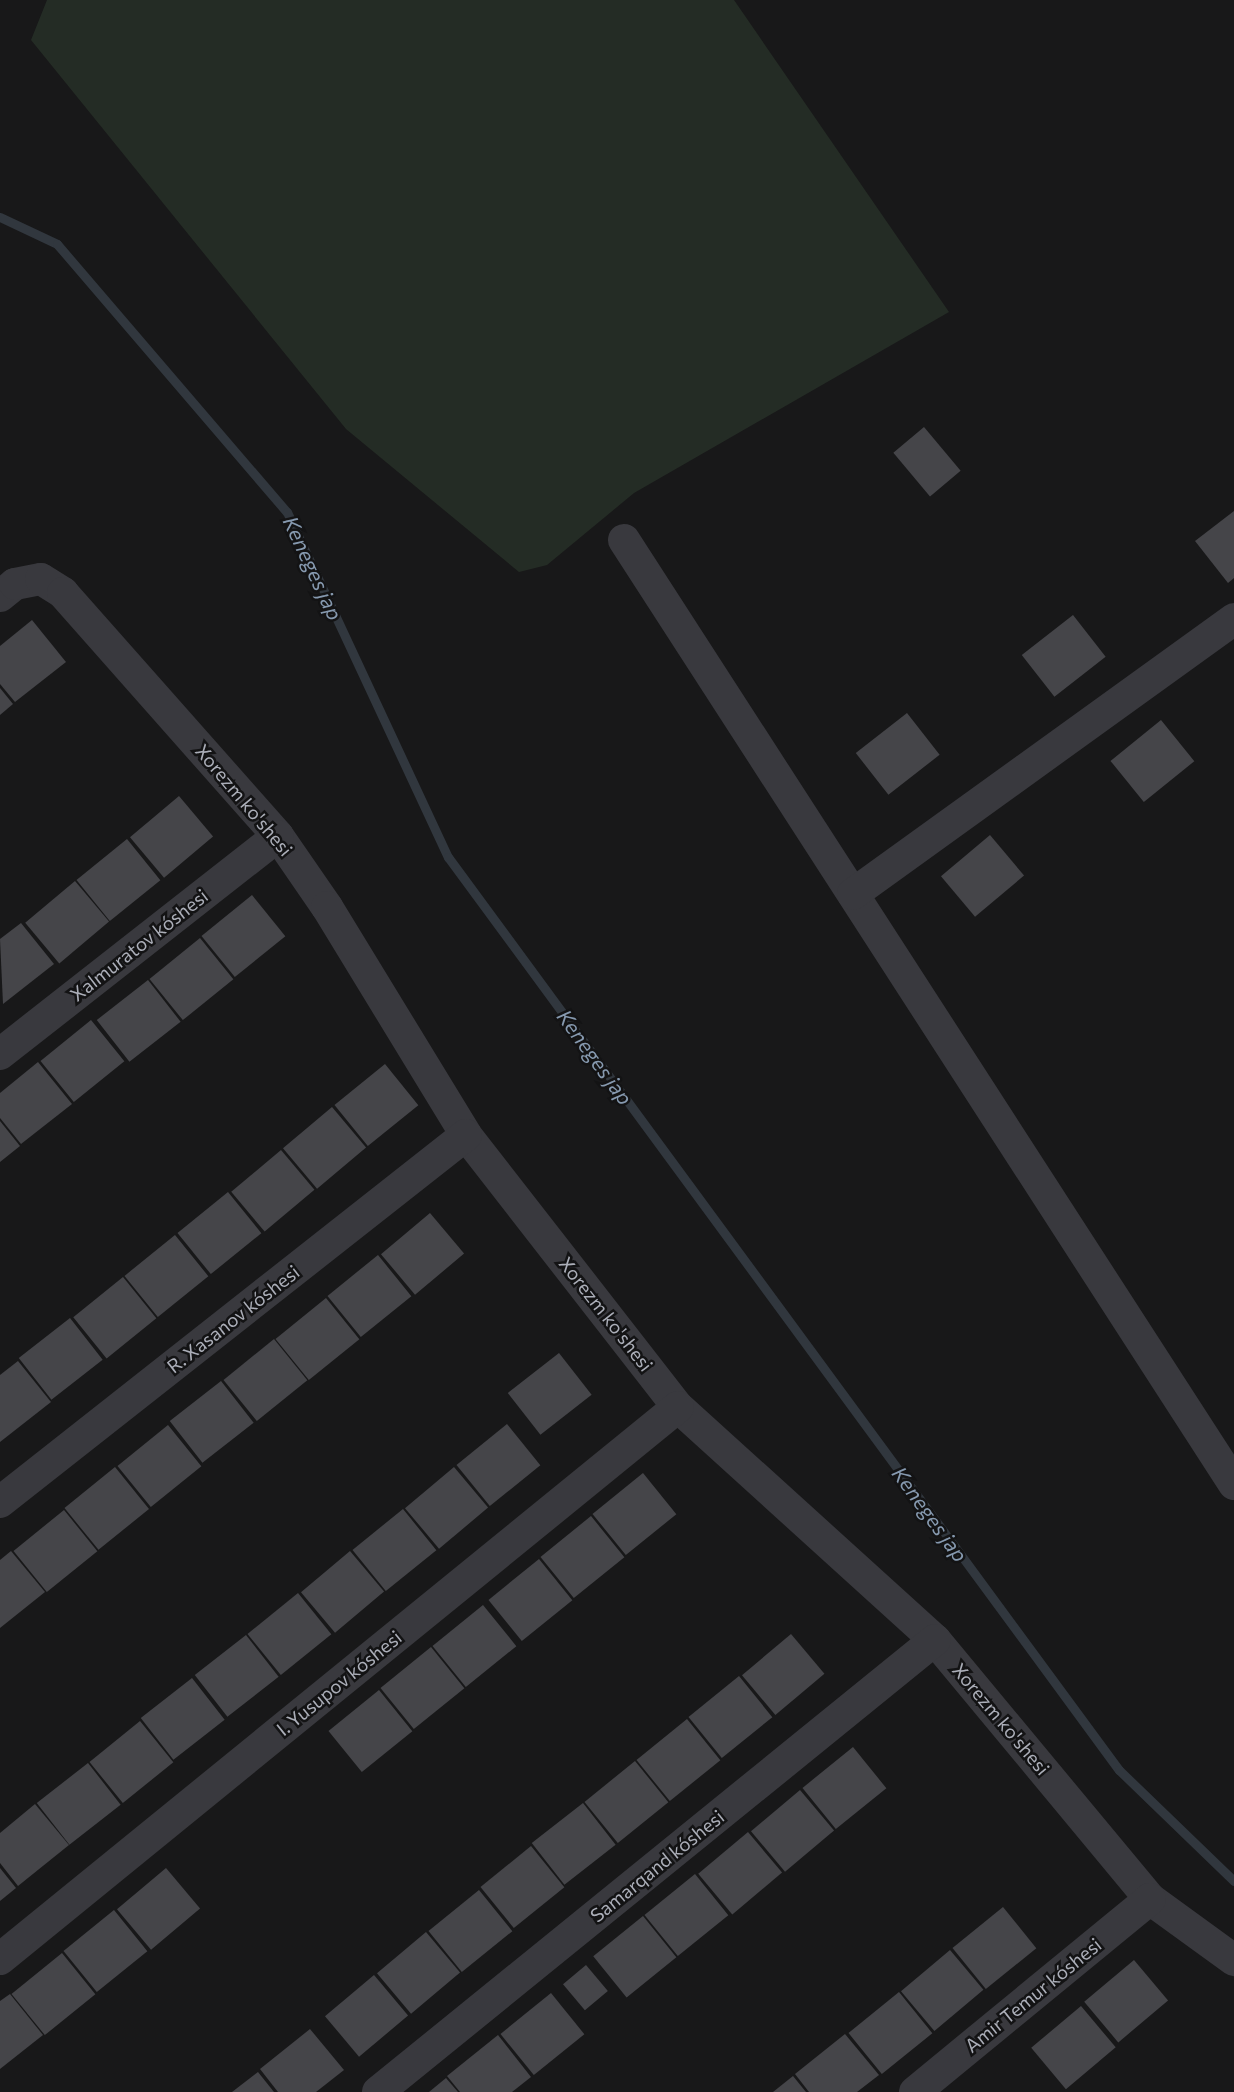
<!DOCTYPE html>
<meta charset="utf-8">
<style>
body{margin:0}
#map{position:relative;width:1234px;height:2092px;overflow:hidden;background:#181819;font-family:Commissioner,sans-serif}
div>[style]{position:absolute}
.green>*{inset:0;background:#242c25}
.stream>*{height:9px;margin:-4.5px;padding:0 4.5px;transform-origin:4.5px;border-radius:4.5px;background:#31373e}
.building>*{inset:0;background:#454549;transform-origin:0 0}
.minor>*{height:32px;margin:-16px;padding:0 16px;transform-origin:16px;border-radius:16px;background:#39393e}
span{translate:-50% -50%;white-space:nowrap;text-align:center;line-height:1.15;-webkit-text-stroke:5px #131314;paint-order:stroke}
.street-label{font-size:19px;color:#abaeb8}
.water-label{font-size:21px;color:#8699af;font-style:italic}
</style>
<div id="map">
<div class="green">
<div style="clip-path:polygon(47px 0,734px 0,949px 312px,634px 493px,547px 565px,519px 572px,346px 429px,31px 40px)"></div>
</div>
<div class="stream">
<div style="left:0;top:217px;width:63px;rotate:25.3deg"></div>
<div style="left:57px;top:244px;width:353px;rotate:49.4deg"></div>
<div style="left:287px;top:512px;width:381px;rotate:65deg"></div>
<div style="left:448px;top:857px;width:1133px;rotate:53.69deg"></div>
<div style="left:1119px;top:1770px;width:160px;rotate:44deg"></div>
</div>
<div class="building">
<div style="left:924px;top:427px;width:57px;height:40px;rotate:50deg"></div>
<div style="clip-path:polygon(1234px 511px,1234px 578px,1228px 583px,1195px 541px)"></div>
<div style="left:1073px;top:615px;width:53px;height:65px;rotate:52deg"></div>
<div style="clip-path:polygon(32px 620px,66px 662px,15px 702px,0 684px,0 646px)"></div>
<div style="clip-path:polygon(0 688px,13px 704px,0 715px)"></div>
<div style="left:907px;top:713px;width:53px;height:65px;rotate:52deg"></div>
<div style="left:1161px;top:720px;width:53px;height:65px;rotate:51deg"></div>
<div style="left:179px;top:796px;width:53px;height:64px;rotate:50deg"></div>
<div style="left:990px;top:835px;width:53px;height:64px;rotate:50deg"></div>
<div style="left:127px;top:839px;width:53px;height:65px;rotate:51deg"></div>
<div style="left:75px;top:881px;width:53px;height:65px;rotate:50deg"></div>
<div style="left:252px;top:895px;width:53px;height:65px;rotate:51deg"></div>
<div style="clip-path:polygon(21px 923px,54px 964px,3px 1004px,0 939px)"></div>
<div style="left:200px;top:938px;width:53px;height:65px;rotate:51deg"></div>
<div style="left:148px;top:980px;width:53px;height:65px;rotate:52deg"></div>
<div style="left:91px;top:1020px;width:53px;height:65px;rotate:51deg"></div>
<div style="clip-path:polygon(38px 1062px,72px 1104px,21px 1144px,0 1118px,0 1093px)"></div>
<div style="left:385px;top:1064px;width:53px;height:65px;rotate:51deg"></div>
<div style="left:332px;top:1107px;width:53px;height:64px;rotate:50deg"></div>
<div style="clip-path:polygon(0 1121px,20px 1146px,0 1162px)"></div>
<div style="left:281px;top:1150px;width:52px;height:65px;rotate:50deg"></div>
<div style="left:228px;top:1192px;width:53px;height:65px;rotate:51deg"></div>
<div style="left:430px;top:1213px;width:53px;height:64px;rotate:50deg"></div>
<div style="left:175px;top:1235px;width:53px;height:65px;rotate:51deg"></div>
<div style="left:378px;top:1255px;width:53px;height:65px;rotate:51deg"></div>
<div style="left:123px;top:1277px;width:53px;height:64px;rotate:51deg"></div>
<div style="left:326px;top:1298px;width:53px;height:65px;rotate:51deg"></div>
<div style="left:70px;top:1318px;width:53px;height:65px;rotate:52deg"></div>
<div style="left:274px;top:1339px;width:53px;height:65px;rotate:51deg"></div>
<div style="left:559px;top:1353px;width:53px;height:65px;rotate:52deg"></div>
<div style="clip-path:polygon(18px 1361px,51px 1402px,0 1442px,0 1375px)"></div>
<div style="left:221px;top:1381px;width:53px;height:65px;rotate:52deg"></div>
<div style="left:507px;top:1424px;width:53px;height:65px;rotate:51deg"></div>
<div style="left:168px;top:1425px;width:53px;height:65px;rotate:51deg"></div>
<div style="left:115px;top:1467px;width:54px;height:65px;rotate:51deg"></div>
<div style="left:454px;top:1467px;width:53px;height:64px;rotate:50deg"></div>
<div style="left:643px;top:1473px;width:53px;height:65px;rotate:51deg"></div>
<div style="left:403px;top:1509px;width:53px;height:65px;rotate:51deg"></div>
<div style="left:64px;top:1510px;width:53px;height:65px;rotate:51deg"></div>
<div style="left:591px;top:1516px;width:53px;height:65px;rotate:51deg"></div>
<div style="clip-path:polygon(11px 1551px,45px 1592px,0 1628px,0 1560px)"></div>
<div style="left:350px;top:1551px;width:53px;height:64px;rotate:50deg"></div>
<div style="left:539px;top:1559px;width:53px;height:65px;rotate:51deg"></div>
<div style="left:298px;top:1593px;width:53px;height:65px;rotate:51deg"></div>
<div style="left:483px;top:1605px;width:53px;height:65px;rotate:51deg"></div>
<div style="left:791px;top:1634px;width:52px;height:64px;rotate:50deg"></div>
<div style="left:246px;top:1635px;width:53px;height:65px;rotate:52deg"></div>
<div style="left:431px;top:1647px;width:53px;height:65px;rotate:51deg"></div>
<div style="left:739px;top:1676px;width:53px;height:65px;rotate:51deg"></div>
<div style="left:192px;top:1678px;width:53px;height:65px;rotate:52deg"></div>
<div style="left:379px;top:1690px;width:53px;height:65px;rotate:51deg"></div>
<div style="left:687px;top:1719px;width:53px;height:65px;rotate:51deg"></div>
<div style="left:140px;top:1721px;width:53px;height:65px;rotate:51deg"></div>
<div style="left:853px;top:1747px;width:53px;height:65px;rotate:51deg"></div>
<div style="left:635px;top:1761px;width:53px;height:65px;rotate:51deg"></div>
<div style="left:88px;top:1763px;width:53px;height:65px;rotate:52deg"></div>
<div style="left:800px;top:1790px;width:53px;height:64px;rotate:50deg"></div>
<div style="left:583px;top:1803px;width:53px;height:65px;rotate:52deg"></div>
<div style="clip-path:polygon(35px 1804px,69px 1845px,18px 1886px,0 1863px,0 1833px)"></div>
<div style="left:748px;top:1832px;width:53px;height:65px;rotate:50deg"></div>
<div style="left:531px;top:1846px;width:53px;height:65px;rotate:51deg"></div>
<div style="clip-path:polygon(0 1868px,16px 1888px,0 1901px)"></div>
<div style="left:166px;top:1868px;width:53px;height:64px;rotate:50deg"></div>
<div style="left:695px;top:1874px;width:53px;height:65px;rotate:51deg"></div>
<div style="left:479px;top:1890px;width:53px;height:65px;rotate:51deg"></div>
<div style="left:1003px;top:1907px;width:53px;height:65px;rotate:51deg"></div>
<div style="left:114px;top:1910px;width:53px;height:65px;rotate:51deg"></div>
<div style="left:643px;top:1916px;width:53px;height:64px;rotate:51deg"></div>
<div style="left:426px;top:1932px;width:53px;height:64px;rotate:50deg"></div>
<div style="left:950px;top:1950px;width:52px;height:64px;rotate:50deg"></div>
<div style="left:62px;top:1953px;width:53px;height:65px;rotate:51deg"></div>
<div style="left:1134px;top:1960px;width:53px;height:65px;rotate:50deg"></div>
<div style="left:586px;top:1965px;width:34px;height:30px;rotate:50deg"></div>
<div style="left:374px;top:1975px;width:53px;height:64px;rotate:50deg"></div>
<div style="left:899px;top:1992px;width:53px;height:65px;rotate:51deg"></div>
<div style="left:551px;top:1993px;width:53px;height:65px;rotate:51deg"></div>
<div style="clip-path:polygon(10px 1994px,43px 2035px,0 2069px,0 2001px)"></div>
<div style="left:1081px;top:2006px;width:54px;height:65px;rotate:50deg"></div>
<div style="clip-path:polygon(310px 2029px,344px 2070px,316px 2092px,278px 2092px,260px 2069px)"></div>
<div style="clip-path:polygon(845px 2034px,879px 2075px,857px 2092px,809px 2092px,795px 2074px)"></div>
<div style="clip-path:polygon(498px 2035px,531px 2077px,512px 2092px,460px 2092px,447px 2076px)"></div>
<div style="clip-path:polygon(258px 2072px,274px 2092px,232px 2092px)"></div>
<div style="clip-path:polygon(793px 2076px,806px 2092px,773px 2092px)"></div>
<div style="clip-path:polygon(446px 2078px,458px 2092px,429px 2092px)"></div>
</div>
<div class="minor">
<div style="left:624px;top:540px;width:1124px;rotate:57.13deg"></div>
<div style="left:0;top:596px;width:19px;rotate:-39deg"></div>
<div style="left:15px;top:584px;width:26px;rotate:-11deg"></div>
<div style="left:41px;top:579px;width:26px;rotate:32deg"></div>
<div style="left:63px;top:593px;width:324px;rotate:48.5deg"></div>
<div style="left:278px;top:836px;width:86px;rotate:55.4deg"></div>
<div style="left:327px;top:907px;width:267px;rotate:58.6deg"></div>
<div style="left:466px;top:1135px;width:345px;rotate:52.1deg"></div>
<div style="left:678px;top:1407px;width:347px;rotate:42.2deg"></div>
<div style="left:935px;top:1640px;width:337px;rotate:50.3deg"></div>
<div style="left:1150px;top:1899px;width:104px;rotate:36deg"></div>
<div style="left:853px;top:894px;width:470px;rotate:-35.8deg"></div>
<div style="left:0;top:1054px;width:353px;rotate:-38.1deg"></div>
<div style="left:0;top:1502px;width:593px;rotate:-38.22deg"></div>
<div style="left:0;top:1959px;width:874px;rotate:-39.15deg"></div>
<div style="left:378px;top:2092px;width:717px;rotate:-39.06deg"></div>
<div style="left:915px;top:2092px;width:304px;rotate:-39.4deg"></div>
</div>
<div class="street-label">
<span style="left:244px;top:800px;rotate:50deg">Xorezm ko'shesi</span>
<span style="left:139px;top:945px;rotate:-38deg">Xalmuratov kóshesi</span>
<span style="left:606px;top:1314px;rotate:52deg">Xorezm ko'shesi</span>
<span style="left:233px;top:1319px;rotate:-38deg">R. Xasanov kóshesi</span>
<span style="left:339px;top:1683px;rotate:-39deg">I. Yusupov kóshesi</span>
<span style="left:1001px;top:1719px;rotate:50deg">Xorezm ko'shesi</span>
<span style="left:657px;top:1866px;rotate:-39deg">Samarqand kóshesi</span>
<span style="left:1033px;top:1995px;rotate:-39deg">Amir Temur kóshesi</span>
</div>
<div class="water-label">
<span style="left:313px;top:568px;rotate:65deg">Keneges jap</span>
<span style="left:595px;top:1057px;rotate:54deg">Keneges jap</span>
<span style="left:930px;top:1514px;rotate:54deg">Keneges jap</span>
</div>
</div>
